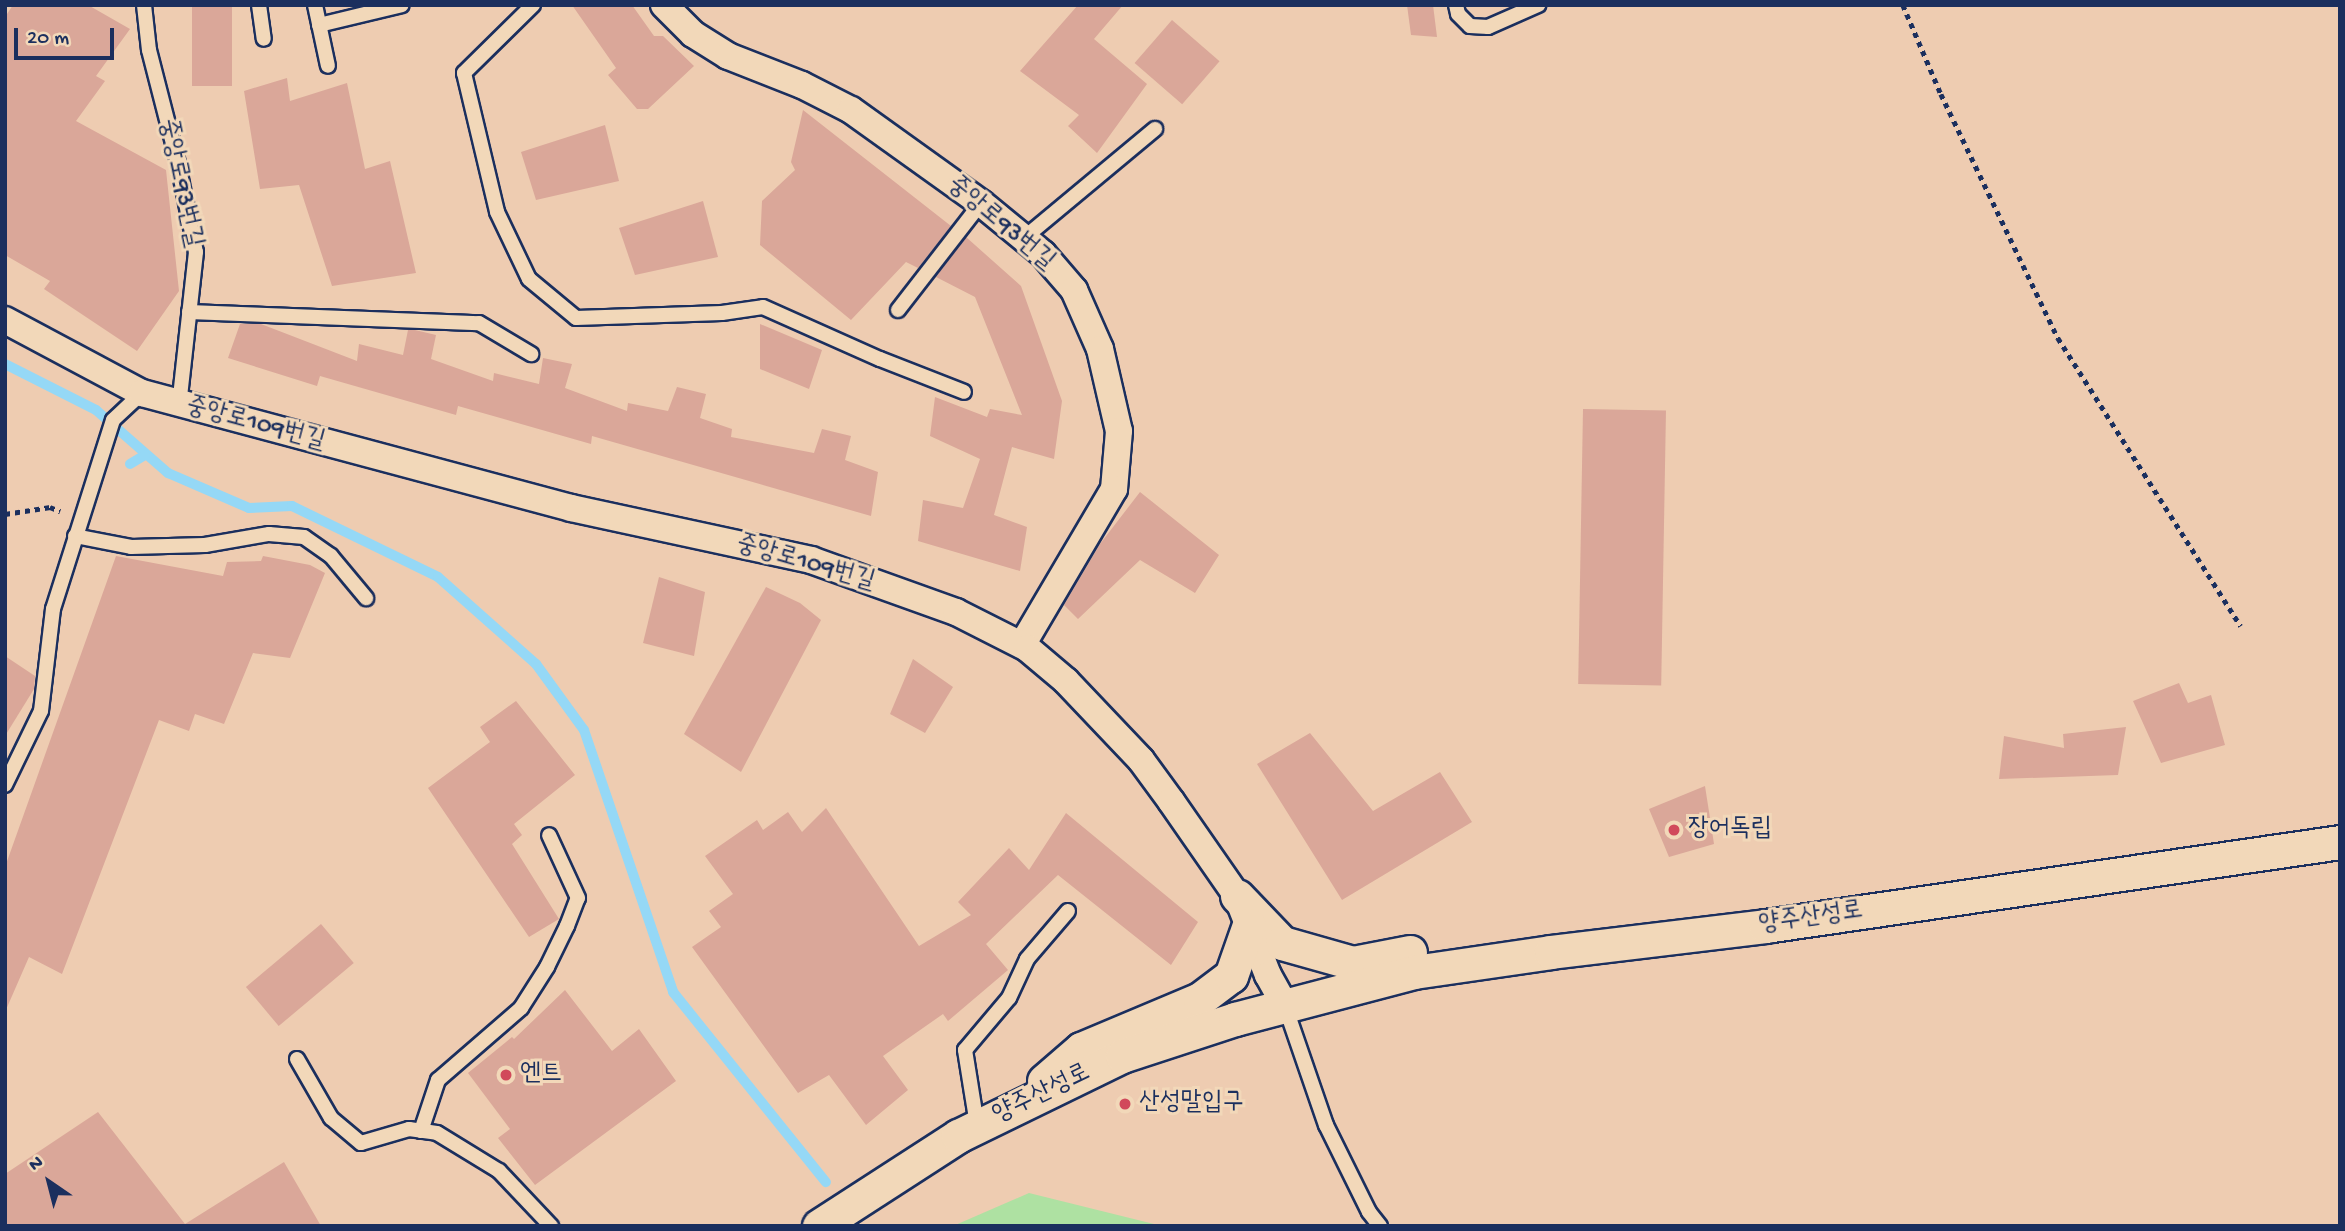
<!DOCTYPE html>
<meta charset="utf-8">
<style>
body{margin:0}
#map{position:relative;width:2345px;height:1231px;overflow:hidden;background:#eeccb1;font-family:"Gochi Hand","Poor Story",sans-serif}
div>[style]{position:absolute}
.green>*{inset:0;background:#aee1a2}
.stream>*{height:10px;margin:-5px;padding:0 5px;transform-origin:5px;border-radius:5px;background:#95d8f6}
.building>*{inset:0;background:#daa799;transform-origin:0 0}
.path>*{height:4.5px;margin-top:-2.25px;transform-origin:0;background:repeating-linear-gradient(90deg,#1b2f5e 0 5px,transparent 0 10px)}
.roads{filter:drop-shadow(2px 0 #1b2f5e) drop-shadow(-2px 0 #1b2f5e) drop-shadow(0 2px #1b2f5e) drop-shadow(0 -2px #1b2f5e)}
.service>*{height:14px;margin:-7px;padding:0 7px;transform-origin:7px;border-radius:7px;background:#f2d8b9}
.minor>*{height:26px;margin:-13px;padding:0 13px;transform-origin:13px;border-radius:13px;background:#f2d8b9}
.tertiary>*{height:33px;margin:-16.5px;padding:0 16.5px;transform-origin:16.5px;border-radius:16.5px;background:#f2d8b9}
.dots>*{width:19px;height:19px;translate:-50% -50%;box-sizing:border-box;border:4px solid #f2d8b9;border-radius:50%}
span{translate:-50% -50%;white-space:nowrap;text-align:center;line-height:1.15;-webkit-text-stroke:6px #f2d8b9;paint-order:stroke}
.street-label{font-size:26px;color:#1b2f5e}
.poi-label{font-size:26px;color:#1b2f5e}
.left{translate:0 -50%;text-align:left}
.frame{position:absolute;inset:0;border:7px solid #1b2f5e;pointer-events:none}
.north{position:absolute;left:14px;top:1147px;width:70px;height:70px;-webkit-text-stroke:5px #f2d8b9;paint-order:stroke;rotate:325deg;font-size:19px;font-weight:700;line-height:28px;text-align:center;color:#1b2f5e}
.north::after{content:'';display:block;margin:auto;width:24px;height:32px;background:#1b2f5e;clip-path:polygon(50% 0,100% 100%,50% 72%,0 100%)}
.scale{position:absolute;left:14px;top:28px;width:100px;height:32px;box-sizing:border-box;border:4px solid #1b2f5e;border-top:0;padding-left:9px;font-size:21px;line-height:24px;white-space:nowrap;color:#1b2f5e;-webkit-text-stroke:5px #f2d8b9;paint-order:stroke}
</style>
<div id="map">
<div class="green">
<div style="clip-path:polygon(1029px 1193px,1162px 1226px,953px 1226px)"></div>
</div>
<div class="stream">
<div style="left:5px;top:364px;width:102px;rotate:26.8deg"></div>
<div style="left:96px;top:410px;width:96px;rotate:41.2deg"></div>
<div style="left:168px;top:473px;width:88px;rotate:23.4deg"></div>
<div style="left:249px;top:508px;width:43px;rotate:-2.7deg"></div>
<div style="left:292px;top:506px;width:162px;rotate:25.9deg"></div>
<div style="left:438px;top:577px;width:131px;rotate:41.6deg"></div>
<div style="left:536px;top:664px;width:82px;rotate:54deg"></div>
<div style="left:584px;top:730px;width:277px;rotate:71.2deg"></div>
<div style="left:673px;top:992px;width:244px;rotate:51.2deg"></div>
<div style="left:130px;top:464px;width:17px;rotate:-31deg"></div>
</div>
<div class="building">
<div style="clip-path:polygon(13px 5px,88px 5px,130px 29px,96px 76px,105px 81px,76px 121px,166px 170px,179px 291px,137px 351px,44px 289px,50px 281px,5px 255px,5px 17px)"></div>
<div style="left:192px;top:5px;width:40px;height:81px"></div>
<div style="clip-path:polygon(572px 5px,632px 5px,654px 36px,663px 36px,694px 66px,648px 109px,637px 109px,608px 75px,616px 68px)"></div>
<div style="clip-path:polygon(1078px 5px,1123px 5px,1094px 39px,1147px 84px,1097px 153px,1068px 126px,1079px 115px,1020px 71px)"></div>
<div style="clip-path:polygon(1407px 5px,1433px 5px,1437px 37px,1411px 35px)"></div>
<div style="left:1172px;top:20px;width:63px;height:57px;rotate:41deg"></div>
<div style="clip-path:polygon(287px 78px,290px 101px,347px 83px,365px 169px,390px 161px,416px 273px,332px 286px,299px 185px,260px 189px,244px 91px)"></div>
<div style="clip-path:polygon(803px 110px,951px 226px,918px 268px,906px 262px,851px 320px,760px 245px,762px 201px,795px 170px,791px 162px)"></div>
<div style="clip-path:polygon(605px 125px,619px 181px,536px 200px,521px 152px)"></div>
<div style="clip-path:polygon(703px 201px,718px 257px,635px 275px,619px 228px)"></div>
<div style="clip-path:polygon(966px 237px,1021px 286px,1062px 401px,1054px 459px,1012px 447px,994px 515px,1027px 527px,1020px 571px,918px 541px,923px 500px,963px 508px,980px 459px,930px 436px,935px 397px,987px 417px,990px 409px,1022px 415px,975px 297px,936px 277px)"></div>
<div style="clip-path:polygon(240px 324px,261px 324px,357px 361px,359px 344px,403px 355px,408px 330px,415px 330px,436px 335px,431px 359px,493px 381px,494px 373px,539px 384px,543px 358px,572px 364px,565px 388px,627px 411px,628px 403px,668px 411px,677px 387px,706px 394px,700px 418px,732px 429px,731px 437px,814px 453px,822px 429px,851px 436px,845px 460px,878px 472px,871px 516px,592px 436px,591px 444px,458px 406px,456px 415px,320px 376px,317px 386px,228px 358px)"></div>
<div style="clip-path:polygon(760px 324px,822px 350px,809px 389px,760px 369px)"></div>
<div style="left:1583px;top:409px;width:83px;height:275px;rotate:1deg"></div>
<div style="clip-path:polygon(1140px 492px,1219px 555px,1195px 593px,1140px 560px,1078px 619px,1064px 605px,1100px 544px)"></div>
<div style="clip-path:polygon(116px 556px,223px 576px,227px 562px,261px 561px,263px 556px,310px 565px,325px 573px,290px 658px,253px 653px,224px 724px,195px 714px,189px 731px,159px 720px,62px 974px,29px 957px,5px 1012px,5px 867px)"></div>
<div style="clip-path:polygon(659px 577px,705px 592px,694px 656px,643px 643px)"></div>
<div style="clip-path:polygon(766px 587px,800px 603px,821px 620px,741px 772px,684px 734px)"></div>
<div style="clip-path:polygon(5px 656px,35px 676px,34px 689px,5px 736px)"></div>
<div style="clip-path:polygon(913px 659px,953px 687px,925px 733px,890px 714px)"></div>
<div style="clip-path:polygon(2179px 683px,2188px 703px,2211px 695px,2225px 745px,2161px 763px,2133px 701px)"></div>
<div style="clip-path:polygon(516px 701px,575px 775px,514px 824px,522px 835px,512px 844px,559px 919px,529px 937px,428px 788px,490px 742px,480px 727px)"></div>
<div style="clip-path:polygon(2126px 727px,2118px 775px,1999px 779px,2004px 736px,2064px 748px,2063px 734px)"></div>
<div style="clip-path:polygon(1310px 733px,1373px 811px,1440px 772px,1472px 822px,1342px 900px,1257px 764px)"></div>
<div style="clip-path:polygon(1705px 786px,1714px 844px,1669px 857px,1649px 809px)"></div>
<div style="clip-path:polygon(826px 808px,919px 946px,971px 915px,958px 902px,1009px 848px,1029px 870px,1066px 813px,1198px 922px,1171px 965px,1058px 875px,986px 944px,1008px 970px,948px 1021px,943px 1014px,883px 1056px,908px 1090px,866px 1125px,829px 1075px,798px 1093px,692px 947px,721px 927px,709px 911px,733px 894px,705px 856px,757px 820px,763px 830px,788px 812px,802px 832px)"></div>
<div style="left:321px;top:924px;width:51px;height:98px;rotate:50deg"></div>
<div style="clip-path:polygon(565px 990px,612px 1051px,639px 1029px,676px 1081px,535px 1185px,498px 1138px,510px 1129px,468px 1073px,512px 1037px,514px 1039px)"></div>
<div style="clip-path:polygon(98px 1112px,185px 1224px,284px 1162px,321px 1226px,5px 1226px,5px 1174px)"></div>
</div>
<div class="path">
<div style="left:1903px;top:5px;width:97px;rotate:66.9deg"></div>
<div style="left:1941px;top:94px;width:271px;rotate:64.4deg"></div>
<div style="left:2058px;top:338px;width:341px;rotate:57.6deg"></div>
<div style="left:5px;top:514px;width:46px;rotate:-8.8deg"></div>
<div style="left:50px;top:507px;width:11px;rotate:22deg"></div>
</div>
<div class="roads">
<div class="service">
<div style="left:144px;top:5px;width:45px;rotate:83.7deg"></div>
<div style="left:149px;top:50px;width:113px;rotate:75.6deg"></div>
<div style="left:177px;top:159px;width:95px;rotate:78.5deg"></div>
<div style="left:196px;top:252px;width:154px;rotate:96.3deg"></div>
<div style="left:259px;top:5px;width:34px;rotate:82deg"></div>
<div style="left:315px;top:5px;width:62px;rotate:78deg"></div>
<div style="left:533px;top:5px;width:97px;rotate:135.4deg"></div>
<div style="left:464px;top:73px;width:143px;rotate:76.6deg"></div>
<div style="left:497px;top:212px;width:74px;rotate:64.5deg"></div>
<div style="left:529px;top:279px;width:61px;rotate:39.7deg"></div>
<div style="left:576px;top:318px;width:146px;rotate:-2deg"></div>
<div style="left:722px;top:313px;width:41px;rotate:-8.3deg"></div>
<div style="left:763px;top:307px;width:128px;rotate:24deg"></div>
<div style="left:880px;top:359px;width:90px;rotate:21.4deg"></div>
<div style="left:1456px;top:5px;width:9px;rotate:77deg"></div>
<div style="left:1458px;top:14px;width:17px;rotate:45deg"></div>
<div style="left:1470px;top:26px;width:18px;rotate:3deg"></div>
<div style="left:1488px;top:27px;width:55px;rotate:-23.7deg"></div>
<div style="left:319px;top:25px;width:85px;rotate:-13.5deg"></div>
<div style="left:1023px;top:239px;width:172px;rotate:-39.8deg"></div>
<div style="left:898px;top:310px;width:135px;rotate:-52.2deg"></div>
<div style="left:189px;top:312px;width:290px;rotate:2.2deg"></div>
<div style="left:479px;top:323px;width:61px;rotate:30.8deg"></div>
<div style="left:75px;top:536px;width:57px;rotate:11.1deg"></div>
<div style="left:131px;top:547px;width:74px;rotate:-1.5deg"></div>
<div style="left:205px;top:545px;width:65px;rotate:-9.8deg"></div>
<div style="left:269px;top:534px;width:35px;rotate:5deg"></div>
<div style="left:304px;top:537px;width:33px;rotate:35deg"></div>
<div style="left:331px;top:556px;width:55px;rotate:50.2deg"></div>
<div style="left:5px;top:785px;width:82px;rotate:-64.1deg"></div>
<div style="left:41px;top:711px;width:103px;rotate:-83.3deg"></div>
<div style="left:53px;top:609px;width:198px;rotate:-72.4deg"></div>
<div style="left:113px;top:420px;width:40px;rotate:-43deg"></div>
<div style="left:1285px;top:1006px;width:126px;rotate:71deg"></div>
<div style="left:1326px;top:1125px;width:97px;rotate:63.7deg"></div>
<div style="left:1369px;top:1212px;width:18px;rotate:52deg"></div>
<div style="left:297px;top:1059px;width:68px;rotate:60deg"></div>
<div style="left:331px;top:1118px;width:39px;rotate:40deg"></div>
<div style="left:361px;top:1143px;width:50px;rotate:-16.3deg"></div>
<div style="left:409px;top:1129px;width:28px;rotate:8deg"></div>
<div style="left:437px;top:1133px;width:73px;rotate:31.5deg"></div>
<div style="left:499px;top:1171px;width:76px;rotate:46.6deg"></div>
<div style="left:977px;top:1125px;width:76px;rotate:-99.1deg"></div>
<div style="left:965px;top:1050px;width:68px;rotate:-49.8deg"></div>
<div style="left:1009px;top:998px;width:43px;rotate:-65.2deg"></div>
<div style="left:1027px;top:959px;width:63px;rotate:-49.5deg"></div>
<div style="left:421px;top:1131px;width:54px;rotate:-71.6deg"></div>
<div style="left:438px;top:1080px;width:110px;rotate:-40.9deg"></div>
<div style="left:521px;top:1008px;width:49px;rotate:-57.6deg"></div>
<div style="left:547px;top:967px;width:46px;rotate:-64deg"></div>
<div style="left:567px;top:926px;width:30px;rotate:-69deg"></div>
<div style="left:578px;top:898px;width:69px;rotate:-114.7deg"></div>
</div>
<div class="minor">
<div style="left:664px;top:5px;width:41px;rotate:45deg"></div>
<div style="left:693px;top:34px;width:41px;rotate:32.2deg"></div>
<div style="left:728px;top:56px;width:79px;rotate:21.4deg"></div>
<div style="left:802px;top:85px;width:55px;rotate:27deg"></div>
<div style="left:851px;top:110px;width:160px;rotate:35.6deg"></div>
<div style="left:981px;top:203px;width:80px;rotate:39.4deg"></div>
<div style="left:1043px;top:254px;width:48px;rotate:49.3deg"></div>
<div style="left:1074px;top:290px;width:64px;rotate:66.2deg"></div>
<div style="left:1100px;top:349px;width:84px;rotate:77deg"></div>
<div style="left:1119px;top:431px;width:58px;rotate:94.9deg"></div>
<div style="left:1114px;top:489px;width:181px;rotate:120.5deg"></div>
<div style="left:5px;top:320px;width:155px;rotate:28.1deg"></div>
<div style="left:142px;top:393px;width:444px;rotate:15deg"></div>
<div style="left:571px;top:508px;width:246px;rotate:12.2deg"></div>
<div style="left:811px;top:560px;width:154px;rotate:19.7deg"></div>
<div style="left:956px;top:612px;width:80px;rotate:26.9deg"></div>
<div style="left:1027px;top:648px;width:51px;rotate:40.2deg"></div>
<div style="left:1066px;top:681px;width:109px;rotate:46.5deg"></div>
<div style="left:1141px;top:760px;width:51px;rotate:53.8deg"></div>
<div style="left:1171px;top:801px;width:116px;rotate:55.2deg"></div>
<div style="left:1237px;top:896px;width:85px;rotate:68.6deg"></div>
<div style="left:1268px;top:975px;width:35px;rotate:61deg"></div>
</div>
<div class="tertiary">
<div style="left:1237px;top:896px;width:65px;rotate:46.2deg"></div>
<div style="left:1282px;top:943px;width:74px;rotate:15.7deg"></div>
<div style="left:1353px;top:963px;width:58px;rotate:-10.9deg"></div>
<div style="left:1044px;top:1081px;width:49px;rotate:-40.9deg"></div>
<div style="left:1081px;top:1049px;width:129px;rotate:-22.8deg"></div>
<div style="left:1200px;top:999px;width:39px;rotate:-37deg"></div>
<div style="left:1231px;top:976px;width:54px;rotate:-70.6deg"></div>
<div style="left:819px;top:1226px;width:166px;rotate:-32.9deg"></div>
<div style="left:958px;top:1136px;width:182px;rotate:-26deg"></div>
<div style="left:1122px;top:1056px;width:119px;rotate:-18.1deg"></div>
<div style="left:1235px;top:1019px;width:185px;rotate:-14.7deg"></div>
<div style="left:1414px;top:972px;width:138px;rotate:-8.3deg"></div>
<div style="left:1551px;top:952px;width:216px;rotate:-6.9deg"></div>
<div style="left:1765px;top:926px;width:581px;rotate:-8.31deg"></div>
</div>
</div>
<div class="dots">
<div style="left:1674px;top:830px;background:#d1495b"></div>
<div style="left:506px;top:1075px;background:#d1495b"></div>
<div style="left:1125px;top:1104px;background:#d1495b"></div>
</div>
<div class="street-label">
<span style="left:179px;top:183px;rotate:78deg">중앙로93번길</span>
<span style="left:1000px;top:224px;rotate:40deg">중앙로93번길</span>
<span style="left:255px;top:425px;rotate:15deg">중앙로109번길</span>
<span style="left:805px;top:564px;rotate:16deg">중앙로109번길</span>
<span style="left:1811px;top:919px;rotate:-8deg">양주산성로</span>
<span style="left:1042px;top:1095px;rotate:-26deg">양주산성로</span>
</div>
<div class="poi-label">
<span class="left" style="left:1688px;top:830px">장어독립</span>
<span class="left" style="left:520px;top:1075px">엔트</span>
<span class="left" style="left:1139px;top:1104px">산성말입구</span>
</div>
<div class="frame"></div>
<div class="north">N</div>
<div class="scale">20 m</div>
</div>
